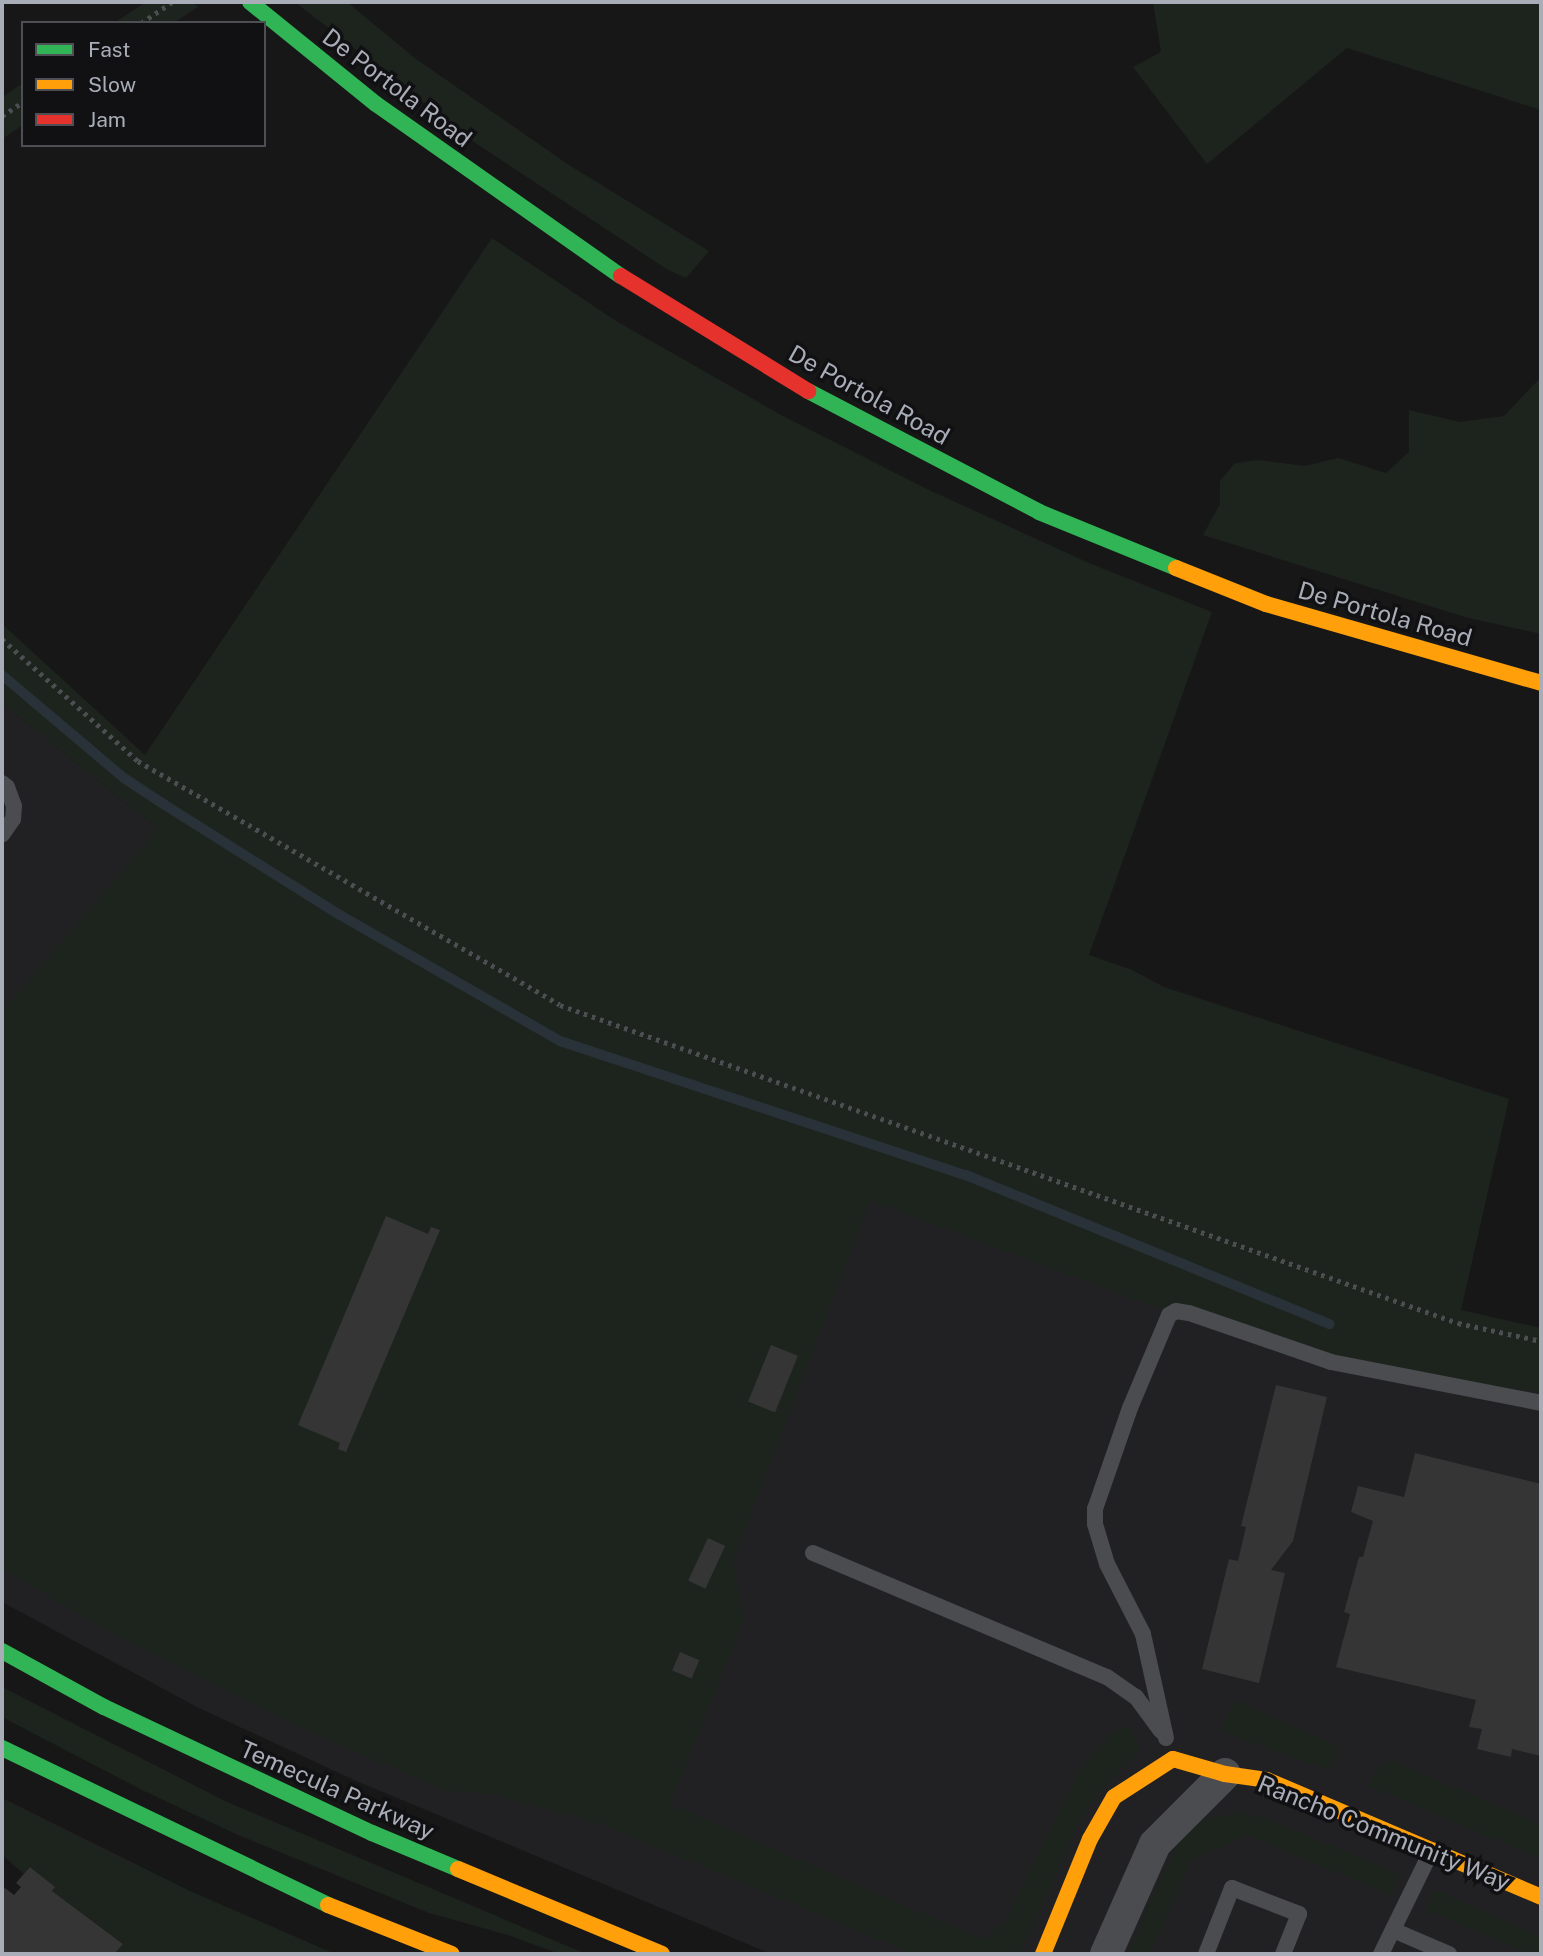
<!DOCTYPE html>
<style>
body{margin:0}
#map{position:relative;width:1543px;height:1956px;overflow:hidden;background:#171717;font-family:"Public Sans",sans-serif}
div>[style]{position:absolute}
.built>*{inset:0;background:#212123}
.green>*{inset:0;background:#1d241e}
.stream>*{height:10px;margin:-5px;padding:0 5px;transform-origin:5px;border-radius:5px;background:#2a3239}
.building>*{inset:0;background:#353536;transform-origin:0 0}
.path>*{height:4.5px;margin-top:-2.25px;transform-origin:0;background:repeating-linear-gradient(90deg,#4d4e52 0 3.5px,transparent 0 8.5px)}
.lane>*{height:16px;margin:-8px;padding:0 8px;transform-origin:8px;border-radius:8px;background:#4b4c50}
.street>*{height:32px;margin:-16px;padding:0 16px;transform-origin:16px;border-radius:16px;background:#4b4c50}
.fast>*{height:16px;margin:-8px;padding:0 8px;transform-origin:8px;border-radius:8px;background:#30b455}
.slow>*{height:16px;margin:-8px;padding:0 8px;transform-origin:8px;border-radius:8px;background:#ff9f0a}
.jam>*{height:16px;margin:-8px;padding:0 8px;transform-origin:8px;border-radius:8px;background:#e5322d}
span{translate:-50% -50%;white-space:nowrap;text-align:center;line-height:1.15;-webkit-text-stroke:7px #111113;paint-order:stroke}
.street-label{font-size:24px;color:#a8adb8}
.frame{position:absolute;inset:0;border:4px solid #a8adb8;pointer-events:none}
.legend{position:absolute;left:21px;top:21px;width:245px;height:126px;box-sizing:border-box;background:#111113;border:2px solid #4d4f55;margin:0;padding:9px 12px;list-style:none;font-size:21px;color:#a8adb8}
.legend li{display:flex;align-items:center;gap:14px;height:35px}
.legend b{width:35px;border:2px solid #4d4f55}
</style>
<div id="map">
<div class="built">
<div style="clip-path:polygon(2px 703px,158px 829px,1541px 1354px,1541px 1954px,771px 1954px,354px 1780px,199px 1708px,2px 1602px)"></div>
</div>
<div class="green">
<div style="clip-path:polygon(146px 2px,192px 2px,198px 7px,173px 23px,114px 23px)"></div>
<div style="clip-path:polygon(295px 2px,347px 2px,416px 59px,569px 165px,709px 251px,686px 278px,668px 270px,477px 144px)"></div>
<div style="clip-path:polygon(1153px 2px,1541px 2px,1541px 110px,1347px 48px,1207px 164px,1133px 67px,1161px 52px)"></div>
<div style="clip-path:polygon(23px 83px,23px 125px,2px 139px,2px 97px)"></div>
<div style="clip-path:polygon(492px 238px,616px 321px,781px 415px,929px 490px,1089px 563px,1212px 612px,1089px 955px,1132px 970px,1164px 987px,1509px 1099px,1461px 1310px,1541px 1328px,1541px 1393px,1514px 1388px,1509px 1394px,1309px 1355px,1284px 1355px,870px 1201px,733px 1561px,744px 1619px,670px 1804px,982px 1939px,1006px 1921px,1067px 1794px,1087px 1760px,1110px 1735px,1122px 1726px,1130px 1728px,1140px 1750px,1096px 1795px,1078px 1825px,1020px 1954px,913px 1954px,600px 1824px,491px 1794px,445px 1791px,297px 1726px,111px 1633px,2px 1569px,2px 1011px,158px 829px,2px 703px,2px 624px,145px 755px)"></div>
<div style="clip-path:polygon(1541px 377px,1541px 634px,1465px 617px,1203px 535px,1220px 504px,1220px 481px,1235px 463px,1259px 460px,1305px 466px,1338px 458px,1386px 473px,1409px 452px,1409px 410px,1460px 422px,1504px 416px)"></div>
<div style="clip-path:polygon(2px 1687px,225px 1801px,586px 1954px,560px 1954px,508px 1935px,429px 1913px,238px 1835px,142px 1790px,2px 1717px)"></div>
<div style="clip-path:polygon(1234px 1700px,1334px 1744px,1338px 1753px,1330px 1771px,1220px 1731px)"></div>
<div style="clip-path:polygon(1387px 1762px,1396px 1762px,1541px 1825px,1541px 1859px,1369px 1786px,1377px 1770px)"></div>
<div style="clip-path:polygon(2px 1798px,190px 1891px,335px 1954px,150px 1952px,114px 1954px,122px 1943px,52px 1891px,55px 1887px,30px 1867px,24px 1874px,2px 1855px)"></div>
<div style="clip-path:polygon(1240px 1812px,1273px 1821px,1401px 1875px,1391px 1895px,1248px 1836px,1192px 1859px,1150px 1954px,1129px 1954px,1155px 1890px,1179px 1843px,1202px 1820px)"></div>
<div style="clip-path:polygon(1435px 1890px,1541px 1937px,1541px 1954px,1530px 1954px,1426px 1910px)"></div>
</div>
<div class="stream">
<div style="left:2px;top:675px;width:160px;rotate:40.2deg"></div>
<div style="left:124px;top:778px;width:49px;rotate:33.4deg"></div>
<div style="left:165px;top:805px;width:207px;rotate:32.2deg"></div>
<div style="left:340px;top:915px;width:254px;rotate:29.8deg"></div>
<div style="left:560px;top:1041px;width:428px;rotate:18.3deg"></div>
<div style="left:966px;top:1175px;width:393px;rotate:22.3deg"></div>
</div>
<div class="building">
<div style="clip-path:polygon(386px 1216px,428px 1234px,431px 1227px,440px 1230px,346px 1452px,338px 1449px,340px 1443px,298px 1425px)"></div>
<div style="left:771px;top:1345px;width:29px;height:61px;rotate:22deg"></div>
<div style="clip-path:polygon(1276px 1385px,1327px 1397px,1293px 1541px,1271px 1570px,1285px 1573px,1259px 1683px,1202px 1669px,1229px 1559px,1238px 1561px,1246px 1527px,1241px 1526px)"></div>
<div style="clip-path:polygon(1415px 1453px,1541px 1484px,1541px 1756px,1512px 1749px,1511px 1757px,1477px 1749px,1482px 1729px,1469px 1727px,1476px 1700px,1336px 1667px,1350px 1614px,1344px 1612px,1359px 1557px,1363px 1557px,1373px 1521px,1351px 1512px,1358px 1486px,1404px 1497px)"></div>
<div style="left:708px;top:1538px;width:19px;height:47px;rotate:25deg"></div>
<div style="left:680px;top:1652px;width:21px;height:20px;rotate:23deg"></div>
<div style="clip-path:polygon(30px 1867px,55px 1887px,52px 1891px,123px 1944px,114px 1954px,2px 1954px,2px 1891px,5px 1888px,14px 1895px,21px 1887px,16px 1883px)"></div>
</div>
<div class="path">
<div style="left:141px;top:23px;width:37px;rotate:-34deg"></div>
<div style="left:2px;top:116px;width:25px;rotate:-34deg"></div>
<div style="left:2px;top:639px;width:183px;rotate:41.9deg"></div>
<div style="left:138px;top:761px;width:487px;rotate:30deg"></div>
<div style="left:560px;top:1005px;width:953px;rotate:19.5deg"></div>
<div style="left:1458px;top:1323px;width:85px;rotate:12.2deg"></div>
</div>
<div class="lane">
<div style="left:2px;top:783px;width:6px;rotate:39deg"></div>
<div style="left:7px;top:787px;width:20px;rotate:70deg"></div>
<div style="left:14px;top:806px;width:13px;rotate:94deg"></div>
<div style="left:13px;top:819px;width:19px;rotate:125deg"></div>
<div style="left:813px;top:1553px;width:319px;rotate:22.9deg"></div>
<div style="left:1107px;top:1677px;width:35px;rotate:35deg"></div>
<div style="left:1136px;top:1697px;width:42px;rotate:53.7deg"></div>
<div style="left:1166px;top:1738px;width:107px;rotate:-102.5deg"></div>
<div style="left:1143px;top:1634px;width:79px;rotate:-117.2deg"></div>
<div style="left:1107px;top:1564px;width:42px;rotate:-106.7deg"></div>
<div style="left:1095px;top:1524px;width:15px;rotate:-90deg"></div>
<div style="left:1095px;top:1509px;width:107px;rotate:-70.9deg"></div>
<div style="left:1130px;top:1408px;width:101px;rotate:-67.2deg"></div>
<div style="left:1169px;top:1315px;width:8px;rotate:-30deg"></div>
<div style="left:1176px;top:1311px;width:13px;rotate:9deg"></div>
<div style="left:1189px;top:1313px;width:150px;rotate:19deg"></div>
<div style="left:1331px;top:1362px;width:214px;rotate:11deg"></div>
<div style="left:1393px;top:1930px;width:61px;rotate:23.2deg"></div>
<div style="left:1206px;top:1954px;width:71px;rotate:-68.5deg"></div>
<div style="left:1232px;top:1888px;width:72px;rotate:21.2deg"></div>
<div style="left:1299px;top:1914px;width:43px;rotate:111.8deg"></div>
<div style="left:1381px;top:1954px;width:116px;rotate:-63.9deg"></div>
</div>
<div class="street">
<div style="left:1106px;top:1954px;width:120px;rotate:-66deg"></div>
<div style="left:1155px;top:1844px;width:99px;rotate:-45deg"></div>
</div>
<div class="fast">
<div style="left:250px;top:2px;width:162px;rotate:39deg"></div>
<div style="left:376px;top:104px;width:299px;rotate:35.1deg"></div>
<div style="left:808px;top:391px;width:261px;rotate:27.6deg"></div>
<div style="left:1039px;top:512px;width:148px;rotate:22.2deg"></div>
<div style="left:2px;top:1651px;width:116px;rotate:28.8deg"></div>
<div style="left:104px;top:1707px;width:296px;rotate:25.2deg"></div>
<div style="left:372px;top:1833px;width:93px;rotate:22.7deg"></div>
<div style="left:2px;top:1748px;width:362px;rotate:25.7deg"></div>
</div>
<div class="slow">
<div style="left:1176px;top:568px;width:97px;rotate:21.8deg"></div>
<div style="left:1266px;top:604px;width:286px;rotate:16deg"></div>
<div style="left:458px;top:1869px;width:221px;rotate:22.6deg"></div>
<div style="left:328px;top:1905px;width:133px;rotate:21.6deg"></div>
<div style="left:1043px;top:1954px;width:124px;rotate:-67.8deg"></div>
<div style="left:1090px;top:1839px;width:48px;rotate:-60.3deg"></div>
<div style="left:1114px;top:1797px;width:70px;rotate:-32.8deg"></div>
<div style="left:1173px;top:1759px;width:54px;rotate:16.1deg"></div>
<div style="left:1225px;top:1774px;width:42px;rotate:8.1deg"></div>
<div style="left:1267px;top:1780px;width:298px;rotate:23.1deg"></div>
</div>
<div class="jam">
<div style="left:621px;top:276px;width:220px;rotate:31.6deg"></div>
</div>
<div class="street-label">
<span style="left:397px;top:88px;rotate:37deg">De Portola Road</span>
<span style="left:869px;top:395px;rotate:29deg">De Portola Road</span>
<span style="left:1385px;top:614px;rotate:16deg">De Portola Road</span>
<span style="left:337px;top:1790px;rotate:24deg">Temecula Parkway</span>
<span style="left:1384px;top:1833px;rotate:22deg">Rancho Community Way</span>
</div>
<div class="frame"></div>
<ul class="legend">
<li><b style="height:9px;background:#30b455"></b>Fast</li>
<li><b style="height:9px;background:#ff9f0a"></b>Slow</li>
<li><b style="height:9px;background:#e5322d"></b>Jam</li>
</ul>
</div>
